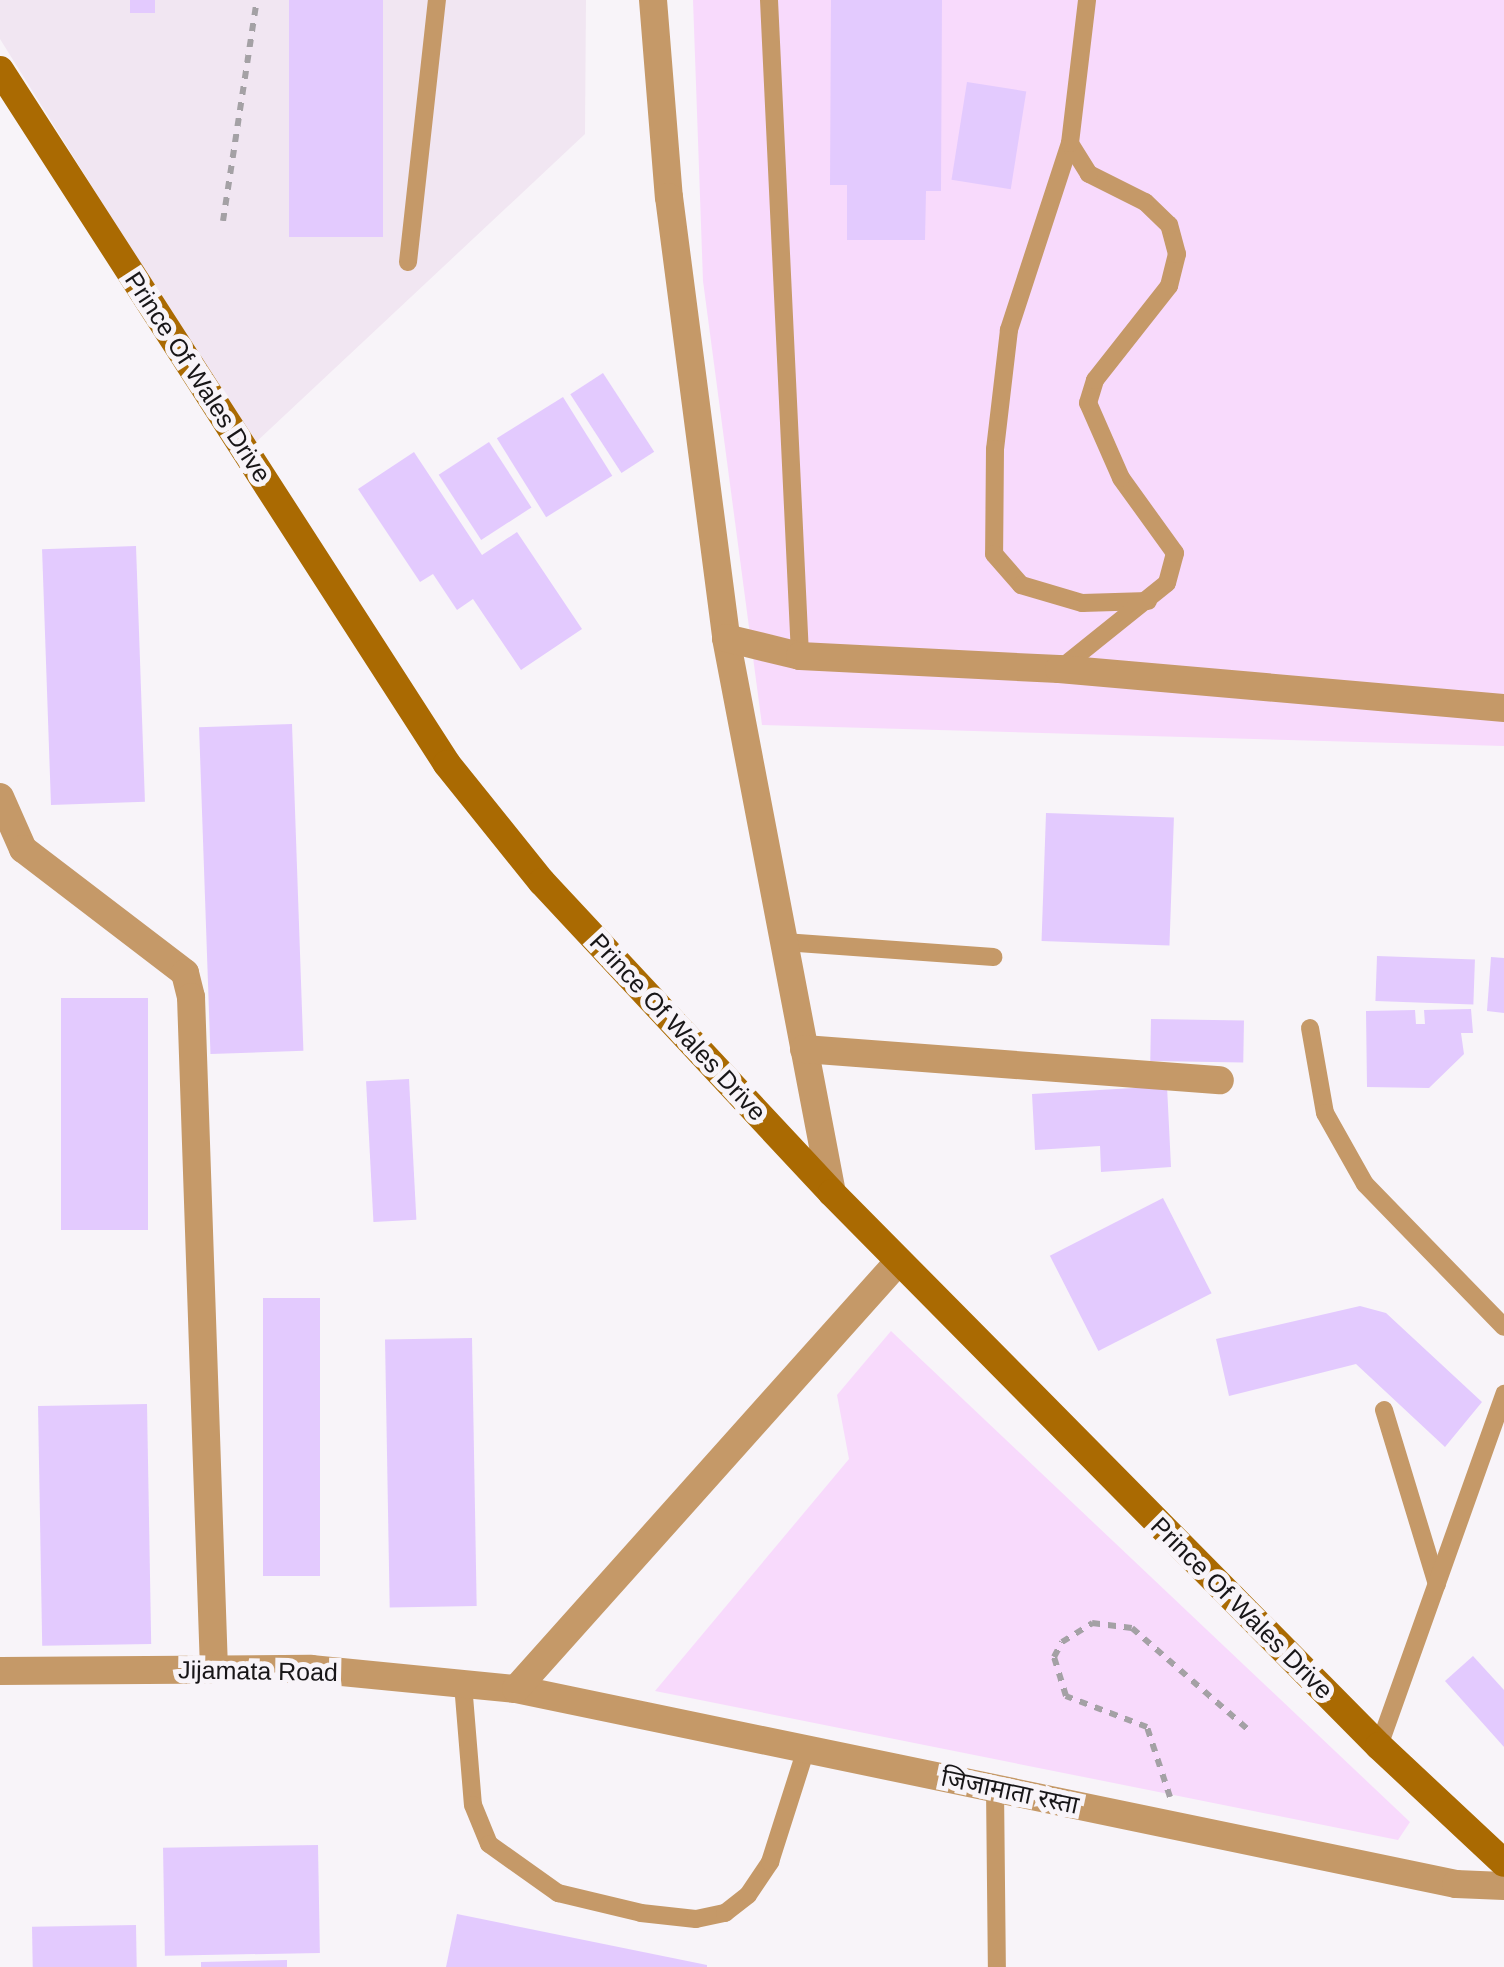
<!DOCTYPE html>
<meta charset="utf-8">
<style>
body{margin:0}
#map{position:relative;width:1504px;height:1967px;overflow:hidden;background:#f8f4f9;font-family:Helvetica,"Noto Sans Devanagari",sans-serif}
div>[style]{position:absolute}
.built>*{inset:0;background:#f1e6f2}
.green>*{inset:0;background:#f8dafc}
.building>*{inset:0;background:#e3cafe;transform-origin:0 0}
.path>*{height:6px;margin-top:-3px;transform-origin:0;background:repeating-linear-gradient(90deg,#a4a1a5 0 8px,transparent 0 16px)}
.service>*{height:18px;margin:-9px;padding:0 9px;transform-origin:9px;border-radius:9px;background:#c59968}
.minor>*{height:28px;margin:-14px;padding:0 14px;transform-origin:14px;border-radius:14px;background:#c59968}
.secondary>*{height:28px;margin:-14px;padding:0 14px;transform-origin:14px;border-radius:14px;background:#aa6a02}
span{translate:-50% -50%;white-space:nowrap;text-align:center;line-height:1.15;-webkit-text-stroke:10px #f8f4f9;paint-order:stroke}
.street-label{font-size:25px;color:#181618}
</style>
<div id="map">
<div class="built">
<div style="clip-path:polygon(0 0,586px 0,585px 134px,253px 445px,0 39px)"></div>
</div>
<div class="green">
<div style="clip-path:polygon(693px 0,1504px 0,1504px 746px,762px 725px,703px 281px)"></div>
<div style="clip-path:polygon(891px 1331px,1410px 1822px,1398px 1840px,655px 1691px,849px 1459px,837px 1395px)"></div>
</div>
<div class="building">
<div style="left:130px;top:0;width:25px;height:13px"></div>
<div style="left:289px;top:0;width:94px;height:237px"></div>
<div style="clip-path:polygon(831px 0,942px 0,941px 191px,926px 191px,925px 240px,847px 240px,847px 185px,830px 185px)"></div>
<div style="left:967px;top:82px;width:60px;height:99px;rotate:9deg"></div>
<div style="left:603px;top:373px;width:94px;height:39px;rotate:57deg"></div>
<div style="left:563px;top:397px;width:93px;height:78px;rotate:58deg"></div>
<div style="left:489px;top:442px;width:78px;height:60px;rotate:57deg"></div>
<div style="clip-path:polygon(414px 452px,482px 555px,517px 532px,582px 629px,521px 670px,473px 599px,457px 610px,433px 574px,420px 582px,358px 489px)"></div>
<div style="left:136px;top:546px;width:256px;height:94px;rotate:88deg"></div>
<div style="left:292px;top:724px;width:327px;height:93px;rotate:88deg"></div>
<div style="left:1046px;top:813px;width:128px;height:128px;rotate:2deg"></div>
<div style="left:1377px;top:956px;width:98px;height:45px;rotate:2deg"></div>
<div style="clip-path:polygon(1491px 957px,1504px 958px,1504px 1013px,1487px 1011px)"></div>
<div style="left:148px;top:998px;width:232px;height:87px;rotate:90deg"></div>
<div style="clip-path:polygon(1471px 1009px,1473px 1033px,1461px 1033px,1464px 1054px,1429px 1088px,1367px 1087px,1366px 1011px,1415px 1010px,1416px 1024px,1425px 1024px,1424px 1010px)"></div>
<div style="left:1151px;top:1019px;width:93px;height:42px;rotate:1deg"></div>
<div style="left:409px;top:1079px;width:141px;height:43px;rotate:87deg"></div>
<div style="clip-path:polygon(1167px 1086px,1171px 1167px,1101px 1172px,1100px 1146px,1035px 1150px,1032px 1094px)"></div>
<div style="left:1163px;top:1198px;width:107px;height:127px;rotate:63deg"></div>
<div style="left:263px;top:1298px;width:57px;height:278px"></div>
<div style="clip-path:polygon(1360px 1306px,1386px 1313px,1482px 1402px,1445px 1447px,1356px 1364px,1229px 1396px,1216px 1339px)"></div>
<div style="left:472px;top:1338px;width:268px;height:87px;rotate:89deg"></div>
<div style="left:147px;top:1404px;width:240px;height:109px;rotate:89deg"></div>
<div style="clip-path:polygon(1473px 1656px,1504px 1690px,1504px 1747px,1445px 1681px)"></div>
<div style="left:318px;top:1845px;width:108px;height:155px;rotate:89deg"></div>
<div style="clip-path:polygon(457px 1914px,707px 1965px,707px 1967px,446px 1967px)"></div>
<div style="left:136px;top:1925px;width:42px;height:104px;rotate:89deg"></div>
<div style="clip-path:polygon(287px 1960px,287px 1967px,201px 1967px,201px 1962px)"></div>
</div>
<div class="path">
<div style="left:223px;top:221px;width:224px;rotate:-81.3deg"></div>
<div style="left:1170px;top:1797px;width:74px;rotate:-108.2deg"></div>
<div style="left:1147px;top:1727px;width:87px;rotate:-159.1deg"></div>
<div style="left:1066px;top:1696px;width:41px;rotate:-107.1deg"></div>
<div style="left:1054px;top:1657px;width:17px;rotate:-62deg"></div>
<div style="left:1062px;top:1642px;width:36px;rotate:-32deg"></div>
<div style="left:1092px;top:1623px;width:40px;rotate:7.1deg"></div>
<div style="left:1132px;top:1628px;width:158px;rotate:41.2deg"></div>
</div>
<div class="service">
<div style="left:769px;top:0;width:657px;rotate:87.29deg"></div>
<div style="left:1070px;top:143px;width:197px;rotate:108.1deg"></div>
<div style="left:1009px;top:330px;width:120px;rotate:96.7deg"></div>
<div style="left:995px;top:449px;width:105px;rotate:90.5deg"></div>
<div style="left:994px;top:554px;width:41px;rotate:48.9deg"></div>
<div style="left:1021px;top:585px;width:64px;rotate:16.4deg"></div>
<div style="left:1082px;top:603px;width:66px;rotate:-1.7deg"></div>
<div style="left:408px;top:262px;width:264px;rotate:-83.7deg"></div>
<div style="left:1060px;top:669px;width:137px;rotate:-38.8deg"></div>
<div style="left:1167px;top:583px;width:31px;rotate:-75deg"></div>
<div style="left:1175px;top:553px;width:92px;rotate:-125.8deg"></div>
<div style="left:1121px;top:478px;width:82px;rotate:-113.7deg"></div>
<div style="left:1088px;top:403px;width:24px;rotate:-73deg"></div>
<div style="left:1095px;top:380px;width:120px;rotate:-51.8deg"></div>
<div style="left:1169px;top:286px;width:33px;rotate:-76deg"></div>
<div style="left:1177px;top:254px;width:30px;rotate:-105deg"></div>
<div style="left:1169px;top:225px;width:33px;rotate:-136deg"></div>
<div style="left:1145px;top:202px;width:63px;rotate:-153.4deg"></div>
<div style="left:1089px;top:174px;width:36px;rotate:-122deg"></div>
<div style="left:1070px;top:143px;width:144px;rotate:-83.2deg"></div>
<div style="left:784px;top:942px;width:210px;rotate:4.1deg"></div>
<div style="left:1310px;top:1028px;width:86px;rotate:80deg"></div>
<div style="left:1325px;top:1113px;width:81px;rotate:60.6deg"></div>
<div style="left:1365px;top:1184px;width:199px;rotate:45.8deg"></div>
<div style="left:1384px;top:1410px;width:182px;rotate:73.1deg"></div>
<div style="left:463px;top:1684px;width:121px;rotate:85.3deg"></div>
<div style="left:473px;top:1805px;width:42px;rotate:67.7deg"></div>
<div style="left:489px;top:1844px;width:85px;rotate:35.4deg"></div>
<div style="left:558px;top:1893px;width:85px;rotate:13.5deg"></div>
<div style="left:641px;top:1913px;width:55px;rotate:6.2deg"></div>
<div style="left:696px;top:1919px;width:30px;rotate:-12deg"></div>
<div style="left:725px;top:1913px;width:29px;rotate:-38deg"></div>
<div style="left:748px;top:1895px;width:40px;rotate:-56deg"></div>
<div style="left:770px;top:1862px;width:119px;rotate:-72.3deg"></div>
<div style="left:1379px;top:1746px;width:374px;rotate:-70.4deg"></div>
<div style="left:995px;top:1788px;width:179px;rotate:89.4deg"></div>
</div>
<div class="minor">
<div style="left:653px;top:0;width:198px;rotate:85.4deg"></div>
<div style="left:669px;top:197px;width:445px;rotate:82.6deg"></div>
<div style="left:726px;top:638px;width:565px;rotate:79.19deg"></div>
<div style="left:726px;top:638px;width:76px;rotate:13.7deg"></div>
<div style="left:800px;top:656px;width:259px;rotate:2.9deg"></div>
<div style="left:1059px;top:669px;width:447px;rotate:5deg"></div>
<div style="left:0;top:797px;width:57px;rotate:66.1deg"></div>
<div style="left:23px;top:849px;width:204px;rotate:37.4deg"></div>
<div style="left:185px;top:973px;width:25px;rotate:76deg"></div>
<div style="left:191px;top:997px;width:672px;rotate:88.04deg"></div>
<div style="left:804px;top:1049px;width:417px;rotate:4.3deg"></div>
<div style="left:0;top:1671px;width:311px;rotate:-0.4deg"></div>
<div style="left:311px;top:1669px;width:206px;rotate:5.6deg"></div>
<div style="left:516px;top:1689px;width:960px;rotate:11.72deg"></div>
<div style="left:1456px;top:1884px;width:48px;rotate:2.4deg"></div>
<div style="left:516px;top:1689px;width:574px;rotate:-48.18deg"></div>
</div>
<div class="secondary">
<div style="left:0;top:70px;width:825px;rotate:57.21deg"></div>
<div style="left:447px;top:764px;width:151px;rotate:51.2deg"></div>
<div style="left:542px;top:882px;width:425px;rotate:47deg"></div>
<div style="left:832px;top:1193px;width:778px;rotate:45.31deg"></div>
<div style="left:1379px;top:1746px;width:171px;rotate:43.1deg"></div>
</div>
<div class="street-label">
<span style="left:198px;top:377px;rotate:57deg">Prince Of Wales Drive</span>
<span style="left:678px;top:1027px;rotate:47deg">Prince Of Wales Drive</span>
<span style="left:1242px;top:1608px;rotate:45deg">Prince Of Wales Drive</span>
<span style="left:258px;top:1671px;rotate:1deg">Jijamata Road</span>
<span style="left:1010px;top:1791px;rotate:12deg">जिजामाता रस्ता</span>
</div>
</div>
